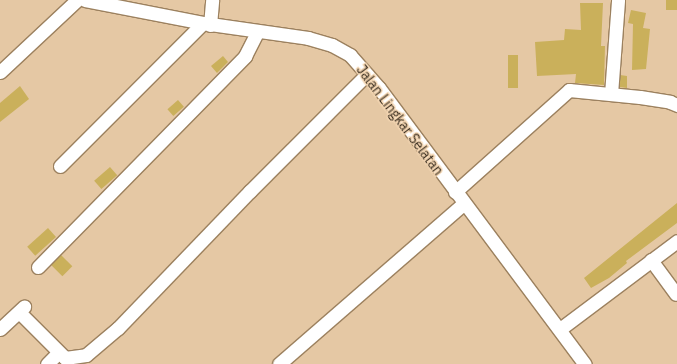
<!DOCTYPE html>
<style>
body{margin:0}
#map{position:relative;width:677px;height:364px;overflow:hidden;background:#e5c8a4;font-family:"IBM Plex Sans",sans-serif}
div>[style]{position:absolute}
.building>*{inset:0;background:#cab05b;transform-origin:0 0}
.roads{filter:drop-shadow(1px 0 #9c815f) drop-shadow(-1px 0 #9c815f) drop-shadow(0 1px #9c815f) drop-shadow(0 -1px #9c815f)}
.minor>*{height:13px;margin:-6.5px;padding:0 6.5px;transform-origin:6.5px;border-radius:6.5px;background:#fff}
span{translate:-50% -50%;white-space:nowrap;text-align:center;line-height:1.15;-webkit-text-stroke:3px #f3d5b1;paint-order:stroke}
.street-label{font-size:14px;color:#3c3022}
</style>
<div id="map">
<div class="building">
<div style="left:666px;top:0;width:11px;height:10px"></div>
<div style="clip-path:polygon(580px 3px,603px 3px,601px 46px,605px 46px,604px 85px,575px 83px,576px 74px,537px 76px,535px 42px,564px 40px,565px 29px,581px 30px)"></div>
<div style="clip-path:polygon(631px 10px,646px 13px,643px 28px,650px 29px,646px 69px,632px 70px,633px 24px,628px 23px)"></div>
<div style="left:508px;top:55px;width:10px;height:33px"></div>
<div style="clip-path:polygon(223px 56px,228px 62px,217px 73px,211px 66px)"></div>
<div style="clip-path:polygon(620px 75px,627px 76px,627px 88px,620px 87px)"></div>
<div style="clip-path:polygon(20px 86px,29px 99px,0 122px,0 103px)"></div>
<div style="left:178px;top:100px;width:9px;height:14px;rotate:49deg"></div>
<div style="left:110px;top:167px;width:11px;height:21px;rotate:49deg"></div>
<div style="clip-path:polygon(677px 203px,677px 223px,626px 261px,627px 263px,609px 278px,591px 288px,584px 278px)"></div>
<div style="left:48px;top:228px;width:12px;height:28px;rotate:48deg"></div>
<div style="left:61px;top:255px;width:16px;height:14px;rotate:45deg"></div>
</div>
<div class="roads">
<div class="minor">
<div style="left:85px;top:0;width:120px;rotate:11deg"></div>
<div style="left:203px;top:23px;width:106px;rotate:8.1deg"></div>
<div style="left:308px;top:38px;width:25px;rotate:16deg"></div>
<div style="left:332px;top:45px;width:21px;rotate:29deg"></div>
<div style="left:350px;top:55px;width:44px;rotate:48.7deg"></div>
<div style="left:379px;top:88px;width:344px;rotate:53.3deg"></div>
<div style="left:210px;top:25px;width:25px;rotate:-85deg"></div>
<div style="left:0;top:72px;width:105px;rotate:-43.1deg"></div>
<div style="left:611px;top:94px;width:94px;rotate:-85.7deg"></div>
<div style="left:60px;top:166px;width:202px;rotate:-45deg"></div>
<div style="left:455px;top:192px;width:153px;rotate:-41.8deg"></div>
<div style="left:569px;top:90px;width:71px;rotate:5.6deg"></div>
<div style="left:640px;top:97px;width:30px;rotate:9deg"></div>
<div style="left:670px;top:102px;width:8px;rotate:23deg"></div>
<div style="left:651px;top:260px;width:42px;rotate:53.7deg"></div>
<div style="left:38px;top:267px;width:296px;rotate:-45.5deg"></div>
<div style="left:245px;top:56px;width:28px;rotate:-63deg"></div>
<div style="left:19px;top:312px;width:65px;rotate:45deg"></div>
<div style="left:65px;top:358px;width:21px;rotate:-8deg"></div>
<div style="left:86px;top:355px;width:42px;rotate:-40.2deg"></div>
<div style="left:118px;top:328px;width:190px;rotate:-46.1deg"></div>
<div style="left:250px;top:191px;width:165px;rotate:-45deg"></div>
<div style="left:0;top:329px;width:33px;rotate:-43deg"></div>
<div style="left:560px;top:329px;width:146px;rotate:-36.9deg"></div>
<div style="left:47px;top:364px;width:16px;rotate:-45deg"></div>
<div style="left:279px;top:364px;width:245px;rotate:-41deg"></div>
</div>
</div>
<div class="street-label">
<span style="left:400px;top:120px;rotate:53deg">Jalan Lingkar Selatan</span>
</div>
</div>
